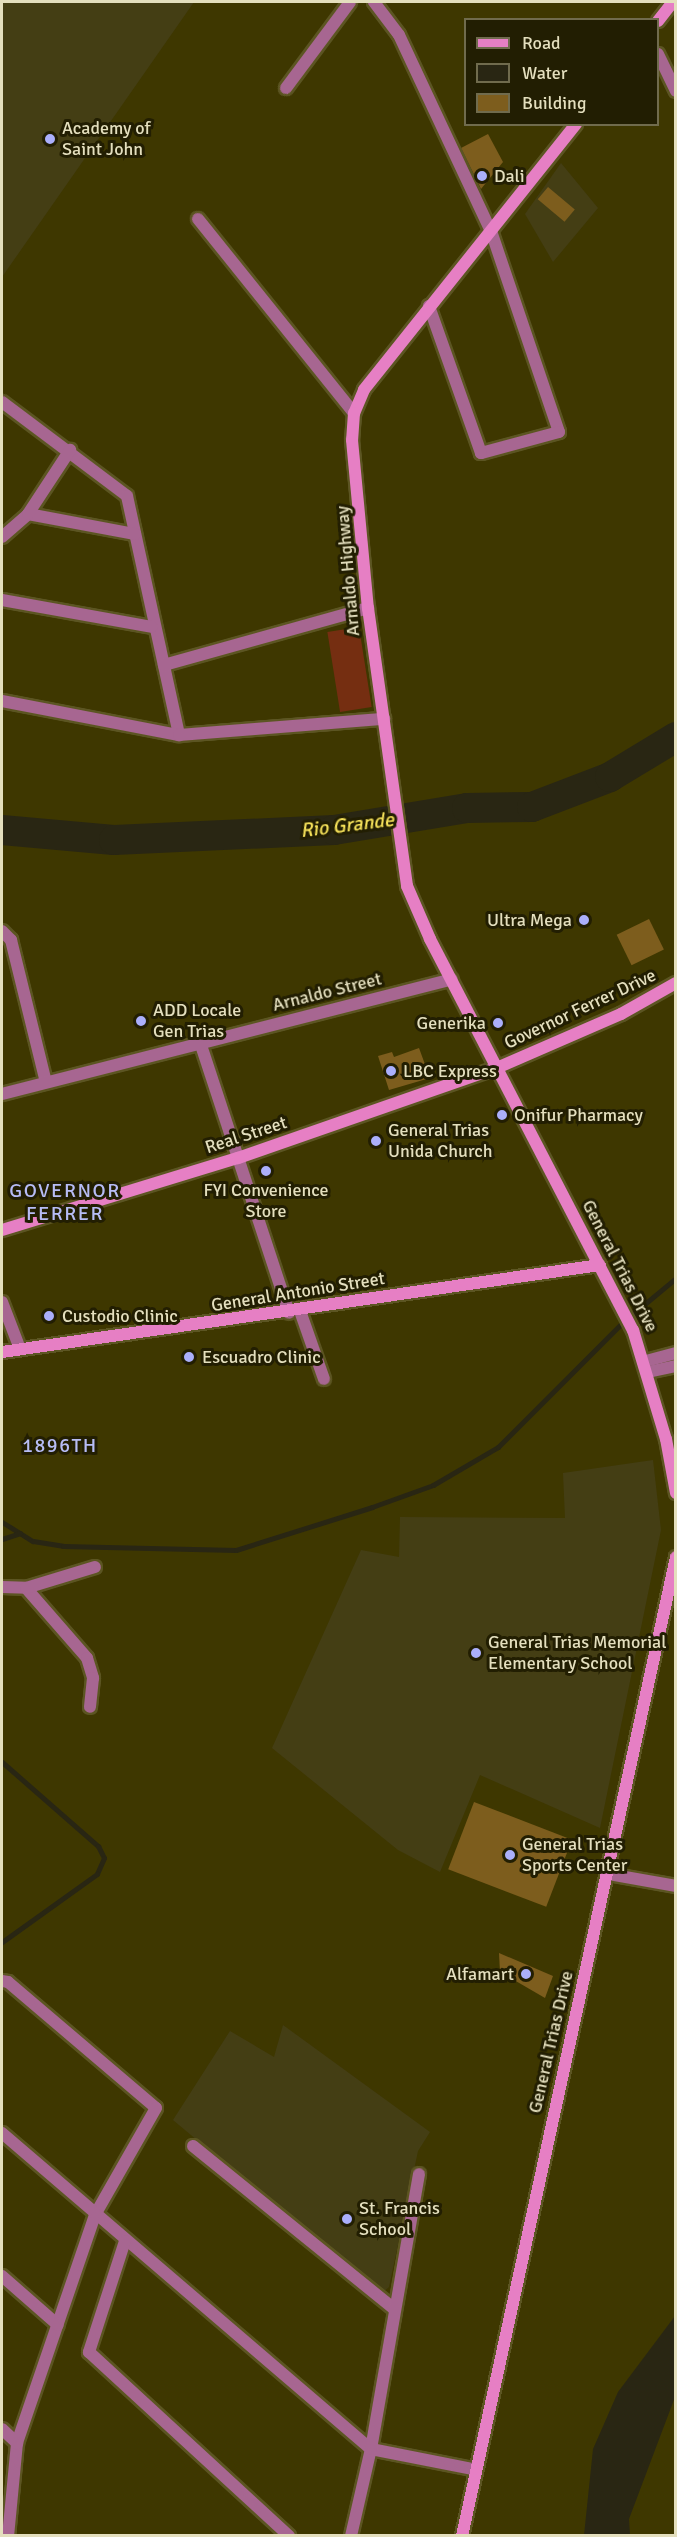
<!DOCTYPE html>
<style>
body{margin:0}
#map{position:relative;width:677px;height:2537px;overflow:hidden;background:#3e3700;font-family:Signika,sans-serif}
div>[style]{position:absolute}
.built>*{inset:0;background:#443e14}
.green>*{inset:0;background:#752e11;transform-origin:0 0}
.water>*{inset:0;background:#292613}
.stream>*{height:5px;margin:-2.5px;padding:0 2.5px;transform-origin:2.5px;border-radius:2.5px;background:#292613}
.river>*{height:30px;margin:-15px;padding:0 15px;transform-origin:15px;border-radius:15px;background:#292613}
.building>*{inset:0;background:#7d5d1d;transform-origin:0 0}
.roads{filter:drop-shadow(2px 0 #5c5522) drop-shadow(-2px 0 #5c5522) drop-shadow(0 2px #5c5522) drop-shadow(0 -2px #5c5522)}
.minor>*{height:12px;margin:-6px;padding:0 6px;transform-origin:6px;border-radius:6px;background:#a76691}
.tertiary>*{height:12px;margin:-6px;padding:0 6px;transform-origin:6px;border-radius:6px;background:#a76691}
.secondary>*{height:12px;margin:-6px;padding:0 6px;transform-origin:6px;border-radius:6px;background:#e67fc4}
.dots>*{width:16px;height:16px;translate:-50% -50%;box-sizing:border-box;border:3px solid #221e02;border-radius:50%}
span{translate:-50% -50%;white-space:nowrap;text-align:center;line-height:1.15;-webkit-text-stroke:6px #221e02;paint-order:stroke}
.poi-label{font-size:18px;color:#e4dfbe}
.left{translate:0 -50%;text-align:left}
.right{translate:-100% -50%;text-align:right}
.street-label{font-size:18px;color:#e4dfbe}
.water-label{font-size:20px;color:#f6e25a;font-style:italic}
.neighbourhood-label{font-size:20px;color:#b7bcf5;letter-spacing:1.5px}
.frame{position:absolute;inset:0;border:3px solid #e4dfbe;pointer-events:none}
.legend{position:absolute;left:464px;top:18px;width:195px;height:108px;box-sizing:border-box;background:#221e02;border:2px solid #706b4d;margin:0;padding:8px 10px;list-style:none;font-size:18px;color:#e4dfbe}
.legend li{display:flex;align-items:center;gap:12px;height:30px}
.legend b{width:30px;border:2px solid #706b4d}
</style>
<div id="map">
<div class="built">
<div style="clip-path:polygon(2px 2px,194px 2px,2px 277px)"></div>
<div style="clip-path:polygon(561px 163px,598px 208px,553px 262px,525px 214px)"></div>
<div style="clip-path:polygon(653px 1460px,661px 1530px,600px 1828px,480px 1775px,440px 1872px,398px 1850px,272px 1748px,361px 1550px,399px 1557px,400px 1517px,565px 1518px,563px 1473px)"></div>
<div style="clip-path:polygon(283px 2025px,430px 2132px,418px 2151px,389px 2287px,381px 2294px,173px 2120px,230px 2031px,274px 2057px)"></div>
</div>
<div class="green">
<div style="left:359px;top:627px;width:81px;height:32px;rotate:81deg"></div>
</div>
<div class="water">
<div style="clip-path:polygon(675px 2316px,675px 2397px,629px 2519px,630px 2535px,584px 2535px,593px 2449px,618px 2392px)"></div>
</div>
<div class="stream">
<div style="left:2px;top:1522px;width:36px;rotate:32deg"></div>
<div style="left:33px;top:1541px;width:30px;rotate:9deg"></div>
<div style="left:63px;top:1546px;width:173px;rotate:1.3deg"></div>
<div style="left:236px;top:1550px;width:143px;rotate:-17.5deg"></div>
<div style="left:372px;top:1507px;width:65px;rotate:-19.8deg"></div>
<div style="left:433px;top:1485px;width:75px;rotate:-30.3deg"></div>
<div style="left:498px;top:1447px;width:177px;rotate:-45deg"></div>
<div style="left:623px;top:1322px;width:69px;rotate:-39.7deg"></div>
<div style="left:2px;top:1539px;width:19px;rotate:-18deg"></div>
<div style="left:2px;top:1762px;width:128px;rotate:41.2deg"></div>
<div style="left:98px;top:1846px;width:13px;rotate:63deg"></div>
<div style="left:104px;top:1858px;width:17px;rotate:114deg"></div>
<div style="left:97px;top:1874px;width:117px;rotate:144.4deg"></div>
</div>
<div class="river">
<div style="left:2px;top:830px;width:112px;rotate:5.1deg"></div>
<div style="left:114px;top:840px;width:220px;rotate:-2.6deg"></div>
<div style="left:334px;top:830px;width:135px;rotate:-9.4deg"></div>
<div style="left:467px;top:808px;width:65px;rotate:-0.9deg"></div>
<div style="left:532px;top:807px;width:84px;rotate:-21deg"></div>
<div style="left:610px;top:777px;width:77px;rotate:-31.2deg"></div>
</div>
<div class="building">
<div style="clip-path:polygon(488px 134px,503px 162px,481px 189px,461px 148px)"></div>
<div style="left:548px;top:187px;width:35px;height:16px;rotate:40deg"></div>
<div style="left:649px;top:919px;width:34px;height:36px;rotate:64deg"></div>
<div style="clip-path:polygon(419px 1048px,430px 1078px,389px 1090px,378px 1056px,392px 1052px,394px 1057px)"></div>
<div style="left:474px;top:1802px;width:105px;height:72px;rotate:21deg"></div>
<div style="clip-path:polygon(499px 1953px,553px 1976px,545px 1998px,500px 1972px)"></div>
</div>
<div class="roads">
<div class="minor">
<div style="left:374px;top:2px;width:41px;rotate:52.9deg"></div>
<div style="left:399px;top:35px;width:217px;rotate:64.9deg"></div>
<div style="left:491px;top:231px;width:212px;rotate:71.3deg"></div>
<div style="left:559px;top:432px;width:81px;rotate:164.9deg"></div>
<div style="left:481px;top:453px;width:156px;rotate:-109.5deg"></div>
<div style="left:658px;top:54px;width:41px;rotate:64.1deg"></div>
<div style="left:286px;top:88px;width:107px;rotate:-53.3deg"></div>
<div style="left:198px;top:219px;width:249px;rotate:51.2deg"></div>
<div style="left:2px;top:402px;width:156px;rotate:36.9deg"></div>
<div style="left:127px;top:496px;width:245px;rotate:77.7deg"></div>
<div style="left:28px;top:514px;width:109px;rotate:10.6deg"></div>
<div style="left:2px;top:537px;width:35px;rotate:-41deg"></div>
<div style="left:28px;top:514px;width:77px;rotate:-56.7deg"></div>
<div style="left:2px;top:600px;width:152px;rotate:10.2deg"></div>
<div style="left:164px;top:665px;width:212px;rotate:-15.6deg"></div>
<div style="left:2px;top:701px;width:180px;rotate:10.9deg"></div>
<div style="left:179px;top:735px;width:206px;rotate:-4.5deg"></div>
<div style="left:2px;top:931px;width:13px;rotate:45deg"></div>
<div style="left:11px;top:940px;width:146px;rotate:76.2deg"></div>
<div style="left:200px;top:1042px;width:285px;rotate:71.8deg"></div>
<div style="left:2px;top:1302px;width:50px;rotate:69deg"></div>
<div style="left:300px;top:1311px;width:72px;rotate:70.6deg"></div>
<div style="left:646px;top:1361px;width:31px;rotate:-15deg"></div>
<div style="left:648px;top:1372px;width:29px;rotate:-12deg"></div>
<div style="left:2px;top:1587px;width:24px;rotate:2deg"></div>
<div style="left:26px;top:1588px;width:93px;rotate:48.9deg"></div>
<div style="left:87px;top:1658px;width:21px;rotate:73deg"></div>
<div style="left:93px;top:1678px;width:29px;rotate:96deg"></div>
<div style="left:26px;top:1588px;width:72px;rotate:-16.9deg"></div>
<div style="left:608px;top:1874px;width:69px;rotate:10deg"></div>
<div style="left:2px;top:1981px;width:6px;rotate:9deg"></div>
<div style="left:8px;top:1982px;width:194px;rotate:40.4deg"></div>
<div style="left:156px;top:2108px;width:123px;rotate:119.7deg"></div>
<div style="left:95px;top:2215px;width:241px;rotate:108.9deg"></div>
<div style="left:17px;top:2443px;width:93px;rotate:95.5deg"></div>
<div style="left:2px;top:2133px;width:486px;rotate:40.6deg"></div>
<div style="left:371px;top:2449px;width:104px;rotate:11.1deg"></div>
<div style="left:193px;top:2146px;width:259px;rotate:39deg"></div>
<div style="left:125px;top:2241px;width:117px;rotate:108deg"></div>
<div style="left:89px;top:2352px;width:272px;rotate:42.6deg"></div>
<div style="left:2px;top:2276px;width:74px;rotate:41.2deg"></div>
<div style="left:2px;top:2429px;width:21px;rotate:43deg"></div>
<div style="left:351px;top:2536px;width:89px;rotate:-77.1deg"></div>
<div style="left:371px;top:2449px;width:279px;rotate:-80.1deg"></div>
</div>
<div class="tertiary">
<div style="left:2px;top:1094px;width:464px;rotate:-14.3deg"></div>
</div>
<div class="secondary">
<div style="left:658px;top:21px;width:24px;rotate:-52deg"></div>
<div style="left:576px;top:124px;width:340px;rotate:128.6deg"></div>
<div style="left:364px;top:390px;width:25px;rotate:113deg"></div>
<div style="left:354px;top:413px;width:27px;rotate:94deg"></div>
<div style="left:352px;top:440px;width:169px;rotate:84.6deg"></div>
<div style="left:368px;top:608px;width:281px;rotate:82deg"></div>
<div style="left:407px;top:886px;width:58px;rotate:66.5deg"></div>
<div style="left:430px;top:939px;width:441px;rotate:62.6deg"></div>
<div style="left:633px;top:1330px;width:114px;rotate:73.2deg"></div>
<div style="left:666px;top:1439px;width:55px;rotate:79.5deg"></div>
<div style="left:2px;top:1230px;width:247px;rotate:-17deg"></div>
<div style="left:238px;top:1158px;width:276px;rotate:-19.2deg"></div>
<div style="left:499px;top:1067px;width:133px;rotate:-23.5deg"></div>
<div style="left:621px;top:1014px;width:63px;rotate:-29.4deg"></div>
<div style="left:2px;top:1352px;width:604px;rotate:-8.28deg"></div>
<div style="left:462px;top:2536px;width:1002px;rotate:-77.67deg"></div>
</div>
</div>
<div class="dots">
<div style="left:50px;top:139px;background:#abaffb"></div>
<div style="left:482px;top:176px;background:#abaffb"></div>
<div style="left:584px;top:920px;background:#abaffb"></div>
<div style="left:141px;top:1021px;background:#abaffb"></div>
<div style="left:498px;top:1023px;background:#abaffb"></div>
<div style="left:391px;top:1071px;background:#abaffb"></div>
<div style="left:502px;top:1115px;background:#abaffb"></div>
<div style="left:376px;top:1141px;background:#abaffb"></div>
<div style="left:266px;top:1171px;background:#abaffb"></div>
<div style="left:49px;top:1316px;background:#abaffb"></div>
<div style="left:189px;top:1357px;background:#abaffb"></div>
<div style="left:476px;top:1653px;background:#abaffb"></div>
<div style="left:510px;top:1855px;background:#abaffb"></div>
<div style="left:526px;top:1974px;background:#abaffb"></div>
<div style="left:347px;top:2219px;background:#abaffb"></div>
</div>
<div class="poi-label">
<span class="left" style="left:62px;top:139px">Academy of<br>Saint John</span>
<span class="left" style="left:494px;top:176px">Dali</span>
<span class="right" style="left:572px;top:920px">Ultra Mega</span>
<span class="left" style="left:153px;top:1021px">ADD Locale<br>Gen Trias</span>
<span class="right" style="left:486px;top:1023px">Generika</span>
<span class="left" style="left:403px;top:1071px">LBC Express</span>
<span class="left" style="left:514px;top:1115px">Onifur Pharmacy</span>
<span class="left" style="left:388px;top:1141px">General Trias<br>Unida Church</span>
<span style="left:266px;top:1201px">FYI Convenience<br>Store</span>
<span class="left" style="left:62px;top:1316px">Custodio Clinic</span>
<span class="left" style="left:202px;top:1357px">Escuadro Clinic</span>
<span class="left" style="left:488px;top:1653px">General Trias Memorial<br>Elementary School</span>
<span class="left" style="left:522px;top:1855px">General Trias<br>Sports Center</span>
<span class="right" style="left:514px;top:1974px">Alfamart</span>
<span class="left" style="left:359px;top:2219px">St. Francis<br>School</span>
</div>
<div class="street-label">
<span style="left:348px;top:571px;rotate:-95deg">Arnaldo Highway</span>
<span style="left:327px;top:992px;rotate:-14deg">Arnaldo Street</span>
<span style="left:580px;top:1009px;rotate:-25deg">Governor Ferrer Drive</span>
<span style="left:246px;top:1135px;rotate:-18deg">Real Street</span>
<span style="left:620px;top:1266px;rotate:63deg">General Trias Drive</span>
<span style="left:298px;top:1292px;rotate:-9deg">General Antonio Street</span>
<span style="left:551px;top:2042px;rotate:-77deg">General Trias Drive</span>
</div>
<div class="water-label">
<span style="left:347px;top:825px;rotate:-7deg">Rio Grande</span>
</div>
<div class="neighbourhood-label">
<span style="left:65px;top:1202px">GOVERNOR<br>FERRER</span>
<span style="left:60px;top:1445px">1896TH</span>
</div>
<div class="frame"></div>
<ul class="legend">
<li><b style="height:8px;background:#e67fc4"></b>Road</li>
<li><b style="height:16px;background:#292613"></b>Water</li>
<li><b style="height:16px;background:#7d5d1d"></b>Building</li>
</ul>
</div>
